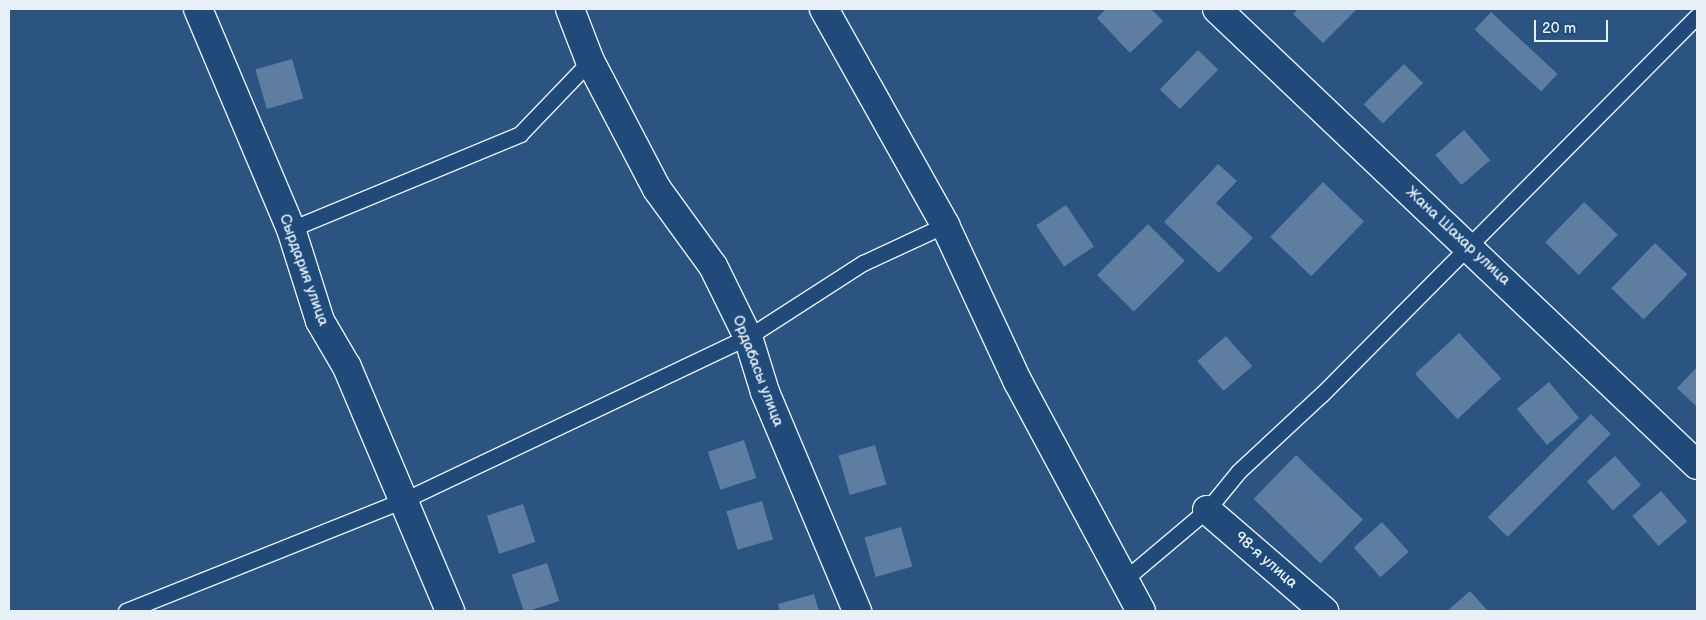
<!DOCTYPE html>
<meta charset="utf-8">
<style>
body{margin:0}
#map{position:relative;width:1706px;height:620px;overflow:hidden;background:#2b5482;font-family:"Balsamiq Sans",sans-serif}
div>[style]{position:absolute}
.building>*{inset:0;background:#5d7da1;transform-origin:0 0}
.roads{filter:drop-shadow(1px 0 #e8f1f8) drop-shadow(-1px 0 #e8f1f8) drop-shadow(0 1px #e8f1f8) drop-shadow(0 -1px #e8f1f8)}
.service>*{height:15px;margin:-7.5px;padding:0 7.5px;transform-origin:7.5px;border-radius:7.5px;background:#1f4a7a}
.minor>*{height:28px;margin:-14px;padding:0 14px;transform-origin:14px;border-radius:14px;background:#1f4a7a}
span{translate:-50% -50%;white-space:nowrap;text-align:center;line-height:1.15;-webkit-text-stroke:5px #1f4a7a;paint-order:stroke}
.street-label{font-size:15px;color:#e8f1f8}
.frame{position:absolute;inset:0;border:10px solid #e8f1f8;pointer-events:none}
.scale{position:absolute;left:1534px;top:20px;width:74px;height:22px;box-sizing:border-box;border:2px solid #e8f1f8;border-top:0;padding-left:6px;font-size:15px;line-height:18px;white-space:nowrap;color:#e8f1f8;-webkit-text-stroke:4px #1f4a7a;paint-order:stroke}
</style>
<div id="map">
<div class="building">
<div style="clip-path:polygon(1106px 9px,1151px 9px,1163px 21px,1130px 53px,1097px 18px)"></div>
<div style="clip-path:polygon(1298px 9px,1357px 9px,1323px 43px,1293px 14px)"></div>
<div style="left:1491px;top:12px;width:91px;height:24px;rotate:43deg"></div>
<div style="left:1198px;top:50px;width:28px;height:55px;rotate:44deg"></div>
<div style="left:292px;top:59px;width:41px;height:38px;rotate:74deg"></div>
<div style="left:1404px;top:64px;width:27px;height:57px;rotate:45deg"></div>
<div style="left:1464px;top:130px;width:40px;height:38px;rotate:49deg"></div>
<div style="clip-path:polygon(1218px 164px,1237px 181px,1216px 203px,1253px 238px,1219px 273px,1164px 222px)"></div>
<div style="left:1323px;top:182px;width:57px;height:76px;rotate:44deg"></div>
<div style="left:1584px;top:202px;width:47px;height:56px;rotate:44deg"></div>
<div style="left:1066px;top:205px;width:50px;height:36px;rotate:56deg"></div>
<div style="left:1148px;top:224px;width:52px;height:72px;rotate:45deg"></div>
<div style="left:1655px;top:243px;width:45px;height:63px;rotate:44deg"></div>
<div style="left:1459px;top:333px;width:62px;height:60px;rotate:47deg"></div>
<div style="left:1226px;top:336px;width:40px;height:38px;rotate:49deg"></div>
<div style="clip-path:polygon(1697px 367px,1697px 407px,1677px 388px)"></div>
<div style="left:1549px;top:382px;width:47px;height:42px;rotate:50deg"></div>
<div style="left:1591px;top:414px;width:28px;height:146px;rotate:45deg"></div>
<div style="left:744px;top:440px;width:40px;height:38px;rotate:72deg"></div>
<div style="left:875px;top:445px;width:41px;height:38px;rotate:74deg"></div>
<div style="left:1296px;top:455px;width:93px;height:61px;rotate:44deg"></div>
<div style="left:1615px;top:456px;width:39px;height:38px;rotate:48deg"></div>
<div style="left:1661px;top:491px;width:40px;height:38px;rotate:49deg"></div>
<div style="left:762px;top:501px;width:40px;height:37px;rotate:74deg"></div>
<div style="left:523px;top:504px;width:40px;height:38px;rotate:72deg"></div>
<div style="left:1382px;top:522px;width:40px;height:38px;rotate:48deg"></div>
<div style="left:901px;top:527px;width:41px;height:38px;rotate:74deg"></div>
<div style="left:547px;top:563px;width:40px;height:37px;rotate:72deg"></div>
<div style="clip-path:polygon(1470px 591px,1488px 611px,1447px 611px)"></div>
<div style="clip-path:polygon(814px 594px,819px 611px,780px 611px,778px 604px)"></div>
</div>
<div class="roads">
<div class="service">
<div style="left:291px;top:229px;width:248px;rotate:-22.5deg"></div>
<div style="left:520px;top:134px;width:101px;rotate:-46.2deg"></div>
<div style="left:1125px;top:579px;width:107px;rotate:-40.1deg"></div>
<div style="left:1207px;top:510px;width:50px;rotate:-50.6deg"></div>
<div style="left:1239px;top:471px;width:113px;rotate:-42.9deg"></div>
<div style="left:1322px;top:394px;width:532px;rotate:-45.23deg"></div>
<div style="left:126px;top:611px;width:299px;rotate:-21.8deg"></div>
<div style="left:404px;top:500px;width:381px;rotate:-25.4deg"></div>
<div style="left:748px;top:337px;width:137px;rotate:-32.8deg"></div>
<div style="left:863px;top:263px;width:90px;rotate:-24.9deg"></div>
</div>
<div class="minor">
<div style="left:198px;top:9px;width:239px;rotate:67.1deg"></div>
<div style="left:291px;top:229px;width:96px;rotate:72.5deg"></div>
<div style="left:320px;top:321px;width:53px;rotate:59.6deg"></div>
<div style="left:347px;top:367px;width:265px;rotate:67.1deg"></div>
<div style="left:570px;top:9px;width:56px;rotate:69deg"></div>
<div style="left:590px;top:61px;width:144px;rotate:62.4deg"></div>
<div style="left:657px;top:189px;width:95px;rotate:54deg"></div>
<div style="left:713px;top:266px;width:79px;rotate:63.8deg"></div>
<div style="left:748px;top:337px;width:58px;rotate:72.8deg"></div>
<div style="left:765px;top:392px;width:238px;rotate:67.2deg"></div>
<div style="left:824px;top:9px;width:248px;rotate:60.7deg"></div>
<div style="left:945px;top:225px;width:173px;rotate:65.1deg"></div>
<div style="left:1018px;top:382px;width:260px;rotate:61.8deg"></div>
<div style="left:1217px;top:9px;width:662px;rotate:43.53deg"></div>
<div style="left:1207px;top:510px;width:155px;rotate:40.8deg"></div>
</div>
</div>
<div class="street-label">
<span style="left:1458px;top:236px;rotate:43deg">Жана Шахар улица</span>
<span style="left:304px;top:270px;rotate:70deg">Сырдария улица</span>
<span style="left:758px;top:371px;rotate:69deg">Ордабасы улица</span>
<span style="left:1266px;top:560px;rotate:41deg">98-я улица</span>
</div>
<div class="frame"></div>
<div class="scale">20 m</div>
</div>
